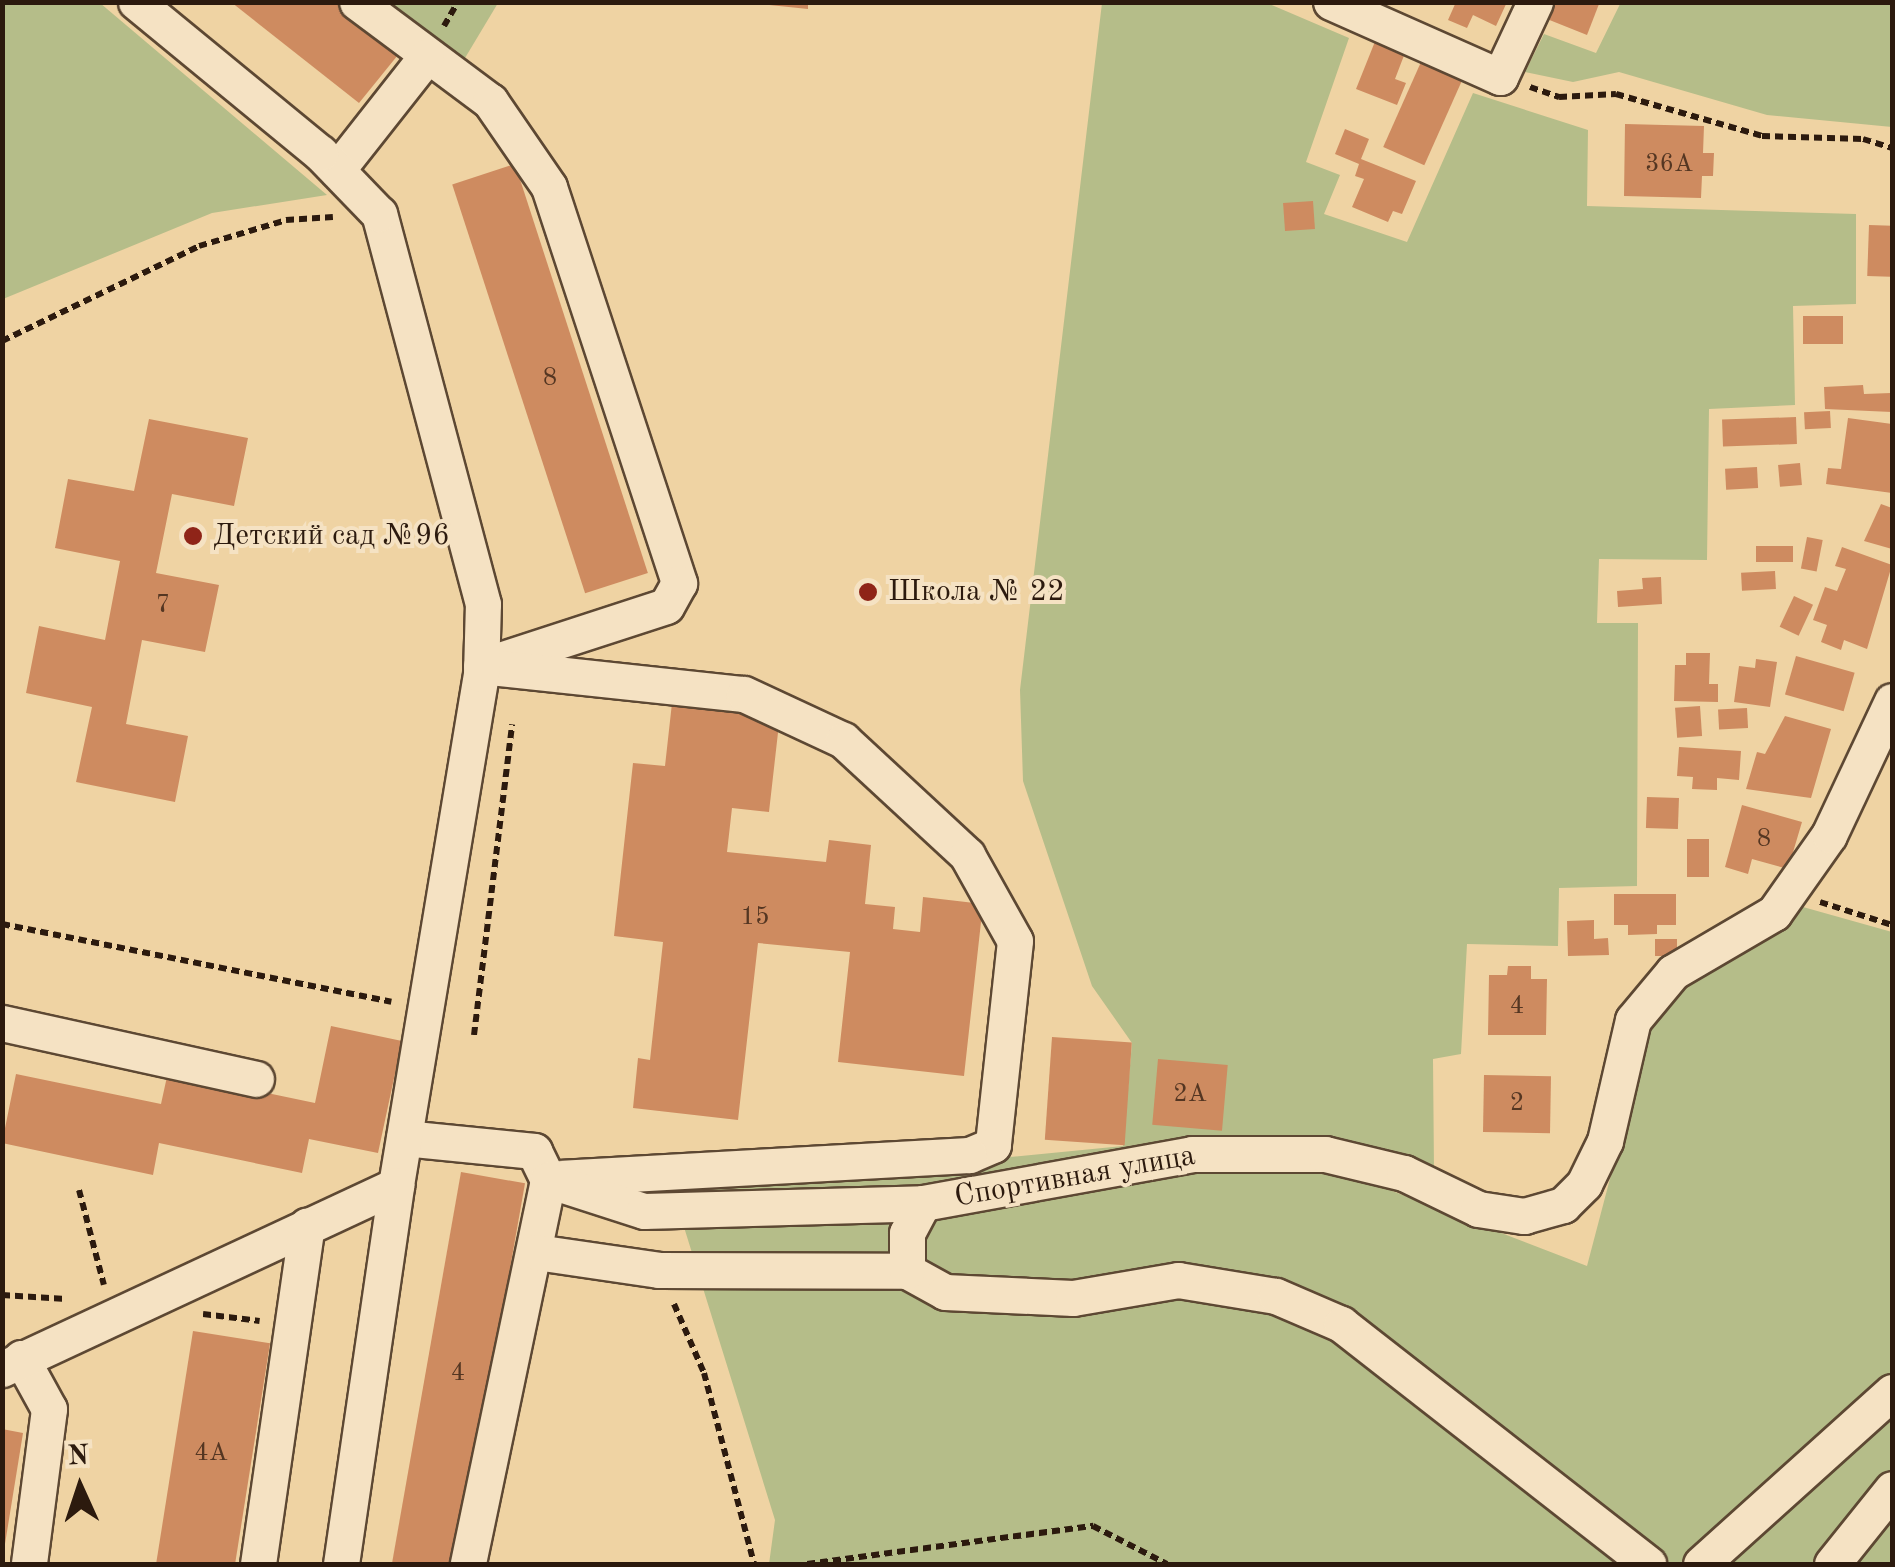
<!DOCTYPE html>
<meta charset="utf-8">
<style>
body{margin:0}
#map{position:relative;width:1895px;height:1567px;overflow:hidden;background:#efd3a3;font-family:"Old Standard TT",serif}
div>[style]{position:absolute}
.green>*{inset:0;background:#b5bd89}
.building>*{inset:0;background:#ce8b60;transform-origin:0 0}
.path>*{height:6px;margin-top:-3px;transform-origin:0;background:repeating-linear-gradient(90deg,#2c1a0e 0 8px,transparent 0 13px)}
.roads{filter:drop-shadow(2px 0 #5d4833) drop-shadow(-2px 0 #5d4833) drop-shadow(0 2px #5d4833) drop-shadow(0 -2px #5d4833)}
.minor>*{height:35px;margin:-17.5px;padding:0 17.5px;transform-origin:17.5px;border-radius:17.5px;background:#f5e2c3}
.dots>*{width:28px;height:28px;translate:-50% -50%;box-sizing:border-box;border:5px solid #f5e2c3;border-radius:50%}
span{translate:-50% -50%;white-space:nowrap;text-align:center;line-height:1.15;-webkit-text-stroke:8px #f5e2c3;paint-order:stroke}
.number-label{font-size:25px;color:#543622}
.number-label span{-webkit-text-stroke-width:0}
.poi-label{font-size:30px;color:#2c1a0e}
.left{translate:0 -50%;text-align:left}
.street-label{font-size:30px;color:#2c1a0e}
.frame{position:absolute;inset:0;border:5px solid #2c1a0e;pointer-events:none}
.north{position:absolute;left:30px;top:1437px;width:100px;height:100px;-webkit-text-stroke:8px #f5e2c3;paint-order:stroke;rotate:357deg;font-size:28px;font-weight:700;line-height:40px;text-align:center;color:#2c1a0e}
.north::after{content:'';display:block;margin:auto;width:35px;height:45px;background:#2c1a0e;clip-path:polygon(50% 0,100% 100%,50% 72%,0 100%)}
</style>
<div id="map">
<div class="green">
<div style="clip-path:polygon(1621px 2px,1892px 3px,1892px 127px,1767px 115px,1619px 72px,1573px 82px,1525px 72px,1544px 34px,1596px 53px)"></div>
<div style="clip-path:polygon(5px 3px,100px 3px,327px 195px,212px 213px,3px 299px)"></div>
<div style="clip-path:polygon(384px 3px,498px 3px,462px 63px)"></div>
<div style="clip-path:polygon(1102px 3px,1267px 3px,1349px 38px,1306px 162px,1340px 175px,1324px 214px,1407px 242px,1473px 93px,1588px 130px,1587px 206px,1856px 214px,1856px 304px,1793px 306px,1795px 405px,1709px 409px,1707px 560px,1599px 559px,1597px 623px,1638px 623px,1637px 886px,1559px 888px,1558px 946px,1467px 944px,1461px 1054px,1433px 1059px,1434px 1170px,1323px 1136px,1131px 1147px,1356px 1177px,1587px 1266px,1652px 1019px,1695px 974px,1803px 907px,1892px 932px,1892px 1564px,769px 1564px,775px 1520px,679px 1211px,604px 1190px,673px 1190px,1123px 1146px,1132px 1043px,1092px 986px,1023px 781px,1020px 690px)"></div>
</div>
<div class="building">
<div style="clip-path:polygon(231px 2px,342px 2px,402px 50px,359px 103px)"></div>
<div style="clip-path:polygon(741px 2px,808px 2px,808px 9px)"></div>
<div style="clip-path:polygon(1456px 2px,1507px 2px,1496px 26px,1473px 15px,1467px 28px,1448px 20px)"></div>
<div style="clip-path:polygon(1554px 2px,1599px 4px,1587px 35px,1547px 19px)"></div>
<div style="clip-path:polygon(1378px 34px,1408px 45px,1395px 79px,1406px 83px,1397px 105px,1356px 89px)"></div>
<div style="left:1421px;top:62px;width:45px;height:93px;rotate:24deg"></div>
<div style="clip-path:polygon(1625px 124px,1704px 126px,1703px 153px,1714px 153px,1713px 176px,1702px 176px,1701px 198px,1624px 196px)"></div>
<div style="clip-path:polygon(1345px 129px,1369px 139px,1361px 159px,1416px 181px,1402px 214px,1393px 211px,1388px 222px,1352px 207px,1364px 179px,1355px 176px,1359px 164px,1335px 154px)"></div>
<div style="left:515px;top:164px;width:430px;height:66px;rotate:72deg"></div>
<div style="left:1313px;top:201px;width:28px;height:30px;rotate:86deg"></div>
<div style="left:1869px;top:225px;width:23px;height:51px;rotate:2deg"></div>
<div style="left:1803px;top:316px;width:40px;height:28px"></div>
<div style="clip-path:polygon(1863px 385px,1864px 394px,1891px 393px,1892px 412px,1825px 409px,1824px 387px)"></div>
<div style="left:1830px;top:411px;width:17px;height:26px;rotate:87deg"></div>
<div style="left:1796px;top:417px;width:27px;height:74px;rotate:88deg"></div>
<div style="clip-path:polygon(1848px 418px,1892px 424px,1892px 493px,1826px 484px,1828px 468px,1841px 469px)"></div>
<div style="clip-path:polygon(149px 419px,248px 438px,234px 506px,172px 494px,156px 573px,219px 585px,205px 652px,142px 640px,126px 724px,188px 736px,175px 802px,76px 782px,92px 707px,26px 693px,39px 626px,105px 640px,120px 561px,55px 548px,68px 479px,134px 491px)"></div>
<div style="left:1800px;top:463px;width:22px;height:22px;rotate:85deg"></div>
<div style="left:1757px;top:467px;width:21px;height:32px;rotate:87deg"></div>
<div style="clip-path:polygon(1881px 504px,1892px 508px,1892px 549px,1864px 541px)"></div>
<div style="left:1807px;top:537px;width:16px;height:32px;rotate:11deg"></div>
<div style="left:1793px;top:546px;width:16px;height:37px;rotate:90deg"></div>
<div style="clip-path:polygon(1842px 547px,1892px 565px,1867px 649px,1844px 640px,1841px 650px,1821px 642px,1827px 625px,1813px 620px,1825px 587px,1837px 591px,1846px 569px,1835px 566px)"></div>
<div style="left:1775px;top:571px;width:18px;height:34px;rotate:87deg"></div>
<div style="clip-path:polygon(1661px 577px,1662px 604px,1618px 607px,1617px 591px,1643px 589px,1642px 578px)"></div>
<div style="left:1794px;top:596px;width:21px;height:34px;rotate:25deg"></div>
<div style="clip-path:polygon(1686px 653px,1710px 653px,1709px 684px,1718px 684px,1718px 702px,1674px 701px,1675px 665px,1686px 665px)"></div>
<div style="left:1796px;top:656px;width:61px;height:40px;rotate:16deg"></div>
<div style="clip-path:polygon(1756px 659px,1777px 662px,1770px 707px,1734px 702px,1739px 666px,1755px 668px)"></div>
<div style="clip-path:polygon(672px 703px,780px 715px,769px 812px,732px 808px,727px 852px,826px 862px,829px 840px,871px 845px,865px 904px,895px 907px,893px 929px,920px 932px,923px 897px,983px 904px,964px 1076px,838px 1062px,850px 952px,758px 943px,738px 1120px,633px 1108px,638px 1058px,650px 1060px,663px 942px,614px 936px,633px 763px,665px 766px)"></div>
<div style="left:1700px;top:706px;width:30px;height:25px;rotate:86deg"></div>
<div style="left:1747px;top:708px;width:20px;height:29px;rotate:87deg"></div>
<div style="clip-path:polygon(1785px 716px,1831px 729px,1811px 798px,1746px 789px,1757px 752px,1765px 754px)"></div>
<div style="clip-path:polygon(1679px 747px,1741px 751px,1739px 780px,1717px 778px,1717px 790px,1692px 789px,1693px 777px,1677px 776px)"></div>
<div style="left:1647px;top:797px;width:32px;height:31px;rotate:2deg"></div>
<div style="clip-path:polygon(1742px 805px,1802px 822px,1788px 869px,1752px 859px,1748px 874px,1725px 867px)"></div>
<div style="left:1687px;top:839px;width:22px;height:38px"></div>
<div style="clip-path:polygon(1614px 894px,1676px 894px,1676px 925px,1657px 925px,1657px 934px,1628px 935px,1628px 925px,1614px 925px)"></div>
<div style="clip-path:polygon(1594px 920px,1594px 939px,1608px 938px,1609px 955px,1568px 956px,1567px 921px)"></div>
<div style="left:1655px;top:939px;width:22px;height:17px"></div>
<div style="clip-path:polygon(1508px 966px,1531px 966px,1531px 979px,1547px 979px,1546px 1035px,1488px 1035px,1489px 975px,1507px 975px)"></div>
<div style="clip-path:polygon(331px 1026px,402px 1041px,378px 1153px,309px 1139px,302px 1173px,159px 1143px,153px 1175px,2px 1143px,16px 1074px,161px 1104px,168px 1072px,315px 1103px)"></div>
<div style="left:1052px;top:1037px;width:80px;height:103px;rotate:4deg"></div>
<div style="left:1158px;top:1059px;width:70px;height:66px;rotate:5deg"></div>
<div style="left:1484px;top:1075px;width:67px;height:57px;rotate:1deg"></div>
<div style="left:461px;top:1172px;width:65px;height:398px;rotate:10deg"></div>
<div style="left:193px;top:1331px;width:78px;height:236px;rotate:9deg"></div>
<div style="clip-path:polygon(2px 1429px,23px 1433px,5px 1544px,2px 1544px)"></div>
</div>
<div class="path">
<div style="left:444px;top:26px;width:28px;rotate:-60deg"></div>
<div style="left:1530px;top:87px;width:31px;rotate:19deg"></div>
<div style="left:1559px;top:97px;width:57px;rotate:-3deg"></div>
<div style="left:1616px;top:94px;width:152px;rotate:16deg"></div>
<div style="left:1762px;top:136px;width:101px;rotate:1.7deg"></div>
<div style="left:1863px;top:139px;width:30px;rotate:17deg"></div>
<div style="left:2px;top:341px;width:219px;rotate:-25.7deg"></div>
<div style="left:199px;top:246px;width:91px;rotate:-16.6deg"></div>
<div style="left:286px;top:220px;width:47px;rotate:-3.7deg"></div>
<div style="left:1820px;top:902px;width:76px;rotate:17.7deg"></div>
<div style="left:2px;top:924px;width:397px;rotate:11.3deg"></div>
<div style="left:474px;top:1035px;width:313px;rotate:-83deg"></div>
<div style="left:79px;top:1190px;width:98px;rotate:75.3deg"></div>
<div style="left:2px;top:1295px;width:64px;rotate:3.6deg"></div>
<div style="left:674px;top:1304px;width:75px;rotate:66.5deg"></div>
<div style="left:704px;top:1373px;width:197px;rotate:75.3deg"></div>
<div style="left:203px;top:1314px;width:57px;rotate:7deg"></div>
<div style="left:807px;top:1564px;width:289px;rotate:-7.6deg"></div>
<div style="left:1093px;top:1526px;width:83px;rotate:27.2deg"></div>
</div>
<div class="roads">
<div class="minor">
<div style="left:357px;top:2px;width:166px;rotate:36.7deg"></div>
<div style="left:490px;top:101px;width:104px;rotate:55.5deg"></div>
<div style="left:549px;top:187px;width:417px;rotate:71.8deg"></div>
<div style="left:679px;top:583px;width:26px;rotate:119deg"></div>
<div style="left:666px;top:606px;width:188px;rotate:162deg"></div>
<div style="left:1331px;top:2px;width:185px;rotate:23.9deg"></div>
<div style="left:1500px;top:77px;width:83px;rotate:-65deg"></div>
<div style="left:337px;top:170px;width:144px;rotate:-51.8deg"></div>
<div style="left:481px;top:666px;width:264px;rotate:6.1deg"></div>
<div style="left:744px;top:694px;width:109px;rotate:24.9deg"></div>
<div style="left:843px;top:740px;width:169px;rotate:42.8deg"></div>
<div style="left:967px;top:855px;width:98px;rotate:60.8deg"></div>
<div style="left:1015px;top:941px;width:205px;rotate:96.2deg"></div>
<div style="left:993px;top:1145px;width:26px;rotate:157deg"></div>
<div style="left:969px;top:1155px;width:407px;rotate:176.8deg"></div>
<div style="left:2px;top:1023px;width:260px;rotate:12.4deg"></div>
<div style="left:404px;top:1138px;width:131px;rotate:5.7deg"></div>
<div style="left:534px;top:1151px;width:32px;rotate:64deg"></div>
<div style="left:548px;top:1180px;width:392px;rotate:101.8deg"></div>
<div style="left:548px;top:1180px;width:101px;rotate:17.9deg"></div>
<div style="left:644px;top:1211px;width:279px;rotate:-1.6deg"></div>
<div style="left:923px;top:1203px;width:273px;rotate:-10.3deg"></div>
<div style="left:1192px;top:1154px;width:133px"></div>
<div style="left:1325px;top:1154px;width:81px;rotate:13.5deg"></div>
<div style="left:1404px;top:1173px;width:82px;rotate:25.9deg"></div>
<div style="left:1478px;top:1209px;width:47px;rotate:8.7deg"></div>
<div style="left:1524px;top:1216px;width:41px;rotate:-15.8deg"></div>
<div style="left:1563px;top:1205px;width:30px;rotate:-45deg"></div>
<div style="left:1584px;top:1184px;width:48px;rotate:-64deg"></div>
<div style="left:1605px;top:1141px;width:124px;rotate:-77deg"></div>
<div style="left:1633px;top:1020px;width:62px;rotate:-50.2deg"></div>
<div style="left:1673px;top:972px;width:117px;rotate:-30.3deg"></div>
<div style="left:1774px;top:913px;width:95px;rotate:-54.8deg"></div>
<div style="left:1829px;top:835px;width:148px;rotate:-64.8deg"></div>
<div style="left:536px;top:1252px;width:124px;rotate:8.3deg"></div>
<div style="left:659px;top:1270px;width:248px;rotate:0.2deg"></div>
<div style="left:907px;top:1271px;width:43px;rotate:28.9deg"></div>
<div style="left:945px;top:1292px;width:128px;rotate:2.7deg"></div>
<div style="left:1073px;top:1298px;width:107px;rotate:-9.7deg"></div>
<div style="left:1178px;top:1280px;width:99px;rotate:9.3deg"></div>
<div style="left:1276px;top:1296px;width:71px;rotate:23.3deg"></div>
<div style="left:1341px;top:1324px;width:390px;rotate:38deg"></div>
<div style="left:907px;top:1271px;width:38px;rotate:-90deg"></div>
<div style="left:907px;top:1233px;width:34px;rotate:-62deg"></div>
<div style="left:21px;top:1358px;width:58px;rotate:61.2deg"></div>
<div style="left:49px;top:1409px;width:156px;rotate:97.4deg"></div>
<div style="left:2px;top:1369px;width:435px;rotate:-25deg"></div>
<div style="left:396px;top:1185px;width:518px;rotate:-80.56deg"></div>
<div style="left:481px;top:674px;width:70px;rotate:-88.4deg"></div>
<div style="left:483px;top:604px;width:404px;rotate:-104.9deg"></div>
<div style="left:379px;top:214px;width:85px;rotate:-134deg"></div>
<div style="left:320px;top:153px;width:238px;rotate:-140.6deg"></div>
<div style="left:258px;top:1564px;width:342px;rotate:-81.8deg"></div>
<div style="left:341px;top:1564px;width:383px;rotate:-81.7deg"></div>
<div style="left:1701px;top:1564px;width:257px;rotate:-42deg"></div>
<div style="left:1832px;top:1564px;width:96px;rotate:-51.3deg"></div>
</div>
</div>
<div class="dots">
<div style="left:193px;top:536px;background:#8f2418"></div>
<div style="left:868px;top:592px;background:#8f2418"></div>
</div>
<div class="number-label">
<span style="left:1669px;top:165px">36А</span>
<span style="left:550px;top:379px">8</span>
<span style="left:163px;top:606px">7</span>
<span style="left:1764px;top:840px">8</span>
<span style="left:755px;top:918px">15</span>
<span style="left:1517px;top:1007px">4</span>
<span style="left:1190px;top:1095px">2А</span>
<span style="left:1517px;top:1104px">2</span>
<span style="left:458px;top:1374px">4</span>
<span style="left:211px;top:1454px">4А</span>
</div>
<div class="poi-label">
<span class="left" style="left:213px;top:536px">Детский сад №96</span>
<span class="left" style="left:888px;top:592px">Школа № 22</span>
</div>
<div class="street-label">
<span style="left:1075px;top:1177px;rotate:-10deg">Спортивная улица</span>
</div>
<div class="frame"></div>
<div class="north">N</div>
</div>
